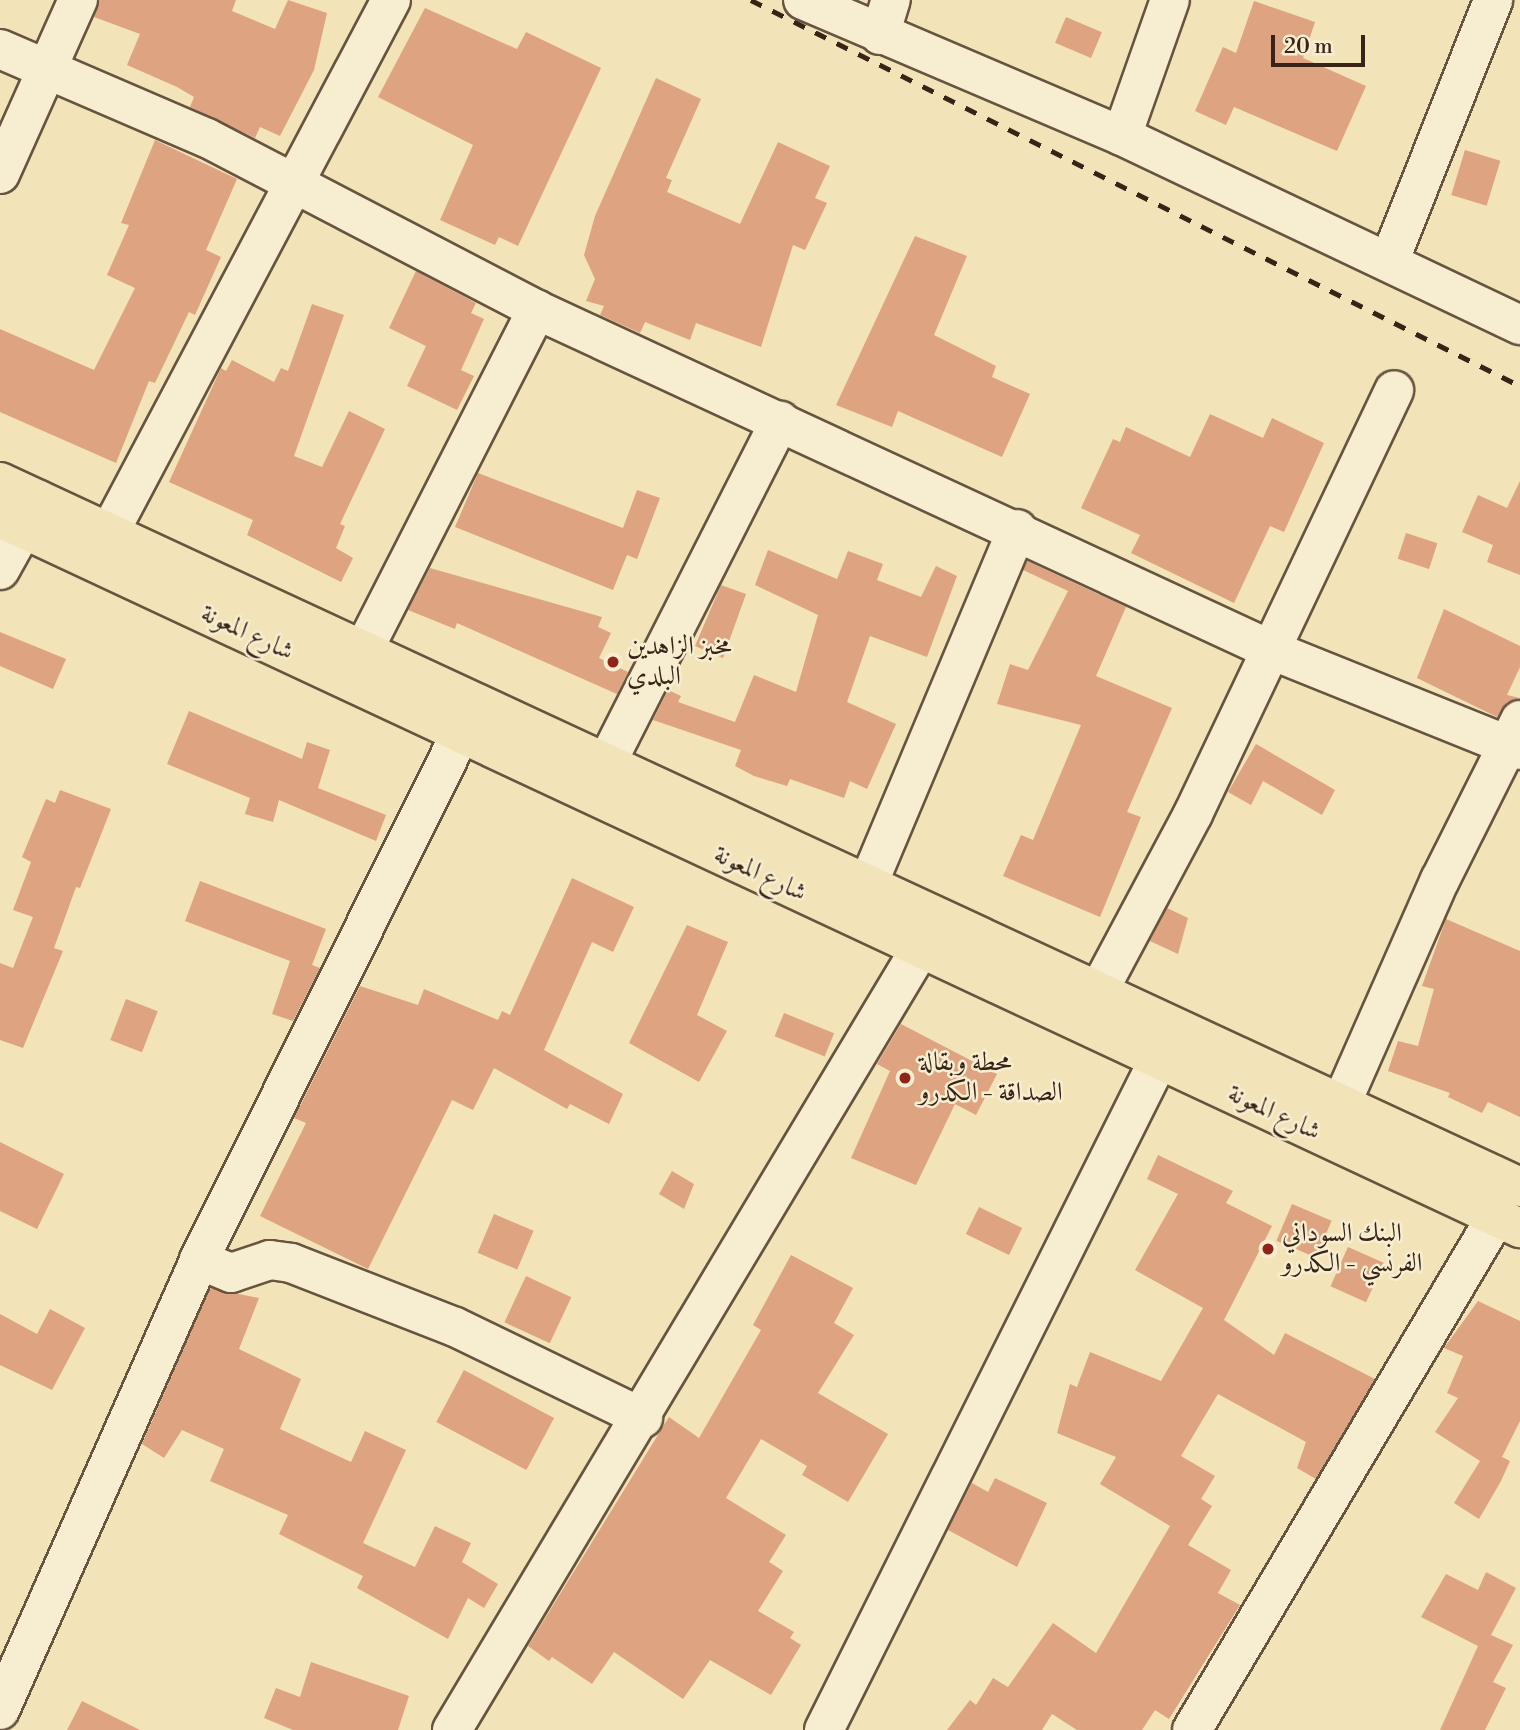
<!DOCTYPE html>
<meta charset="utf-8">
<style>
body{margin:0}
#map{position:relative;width:1520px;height:1730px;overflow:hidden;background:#f3e3b8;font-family:"Libre Bodoni",Amiri,serif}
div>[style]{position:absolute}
.building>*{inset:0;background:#dea380;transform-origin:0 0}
.roads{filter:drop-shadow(2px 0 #67543f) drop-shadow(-2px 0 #67543f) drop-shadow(0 2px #67543f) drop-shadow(0 -2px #67543f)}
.minor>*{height:38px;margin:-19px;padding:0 19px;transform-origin:19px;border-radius:19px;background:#f7edd1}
.highway>*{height:38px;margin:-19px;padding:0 19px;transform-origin:19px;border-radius:19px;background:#f3e3b8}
.rail>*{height:5px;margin-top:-2.5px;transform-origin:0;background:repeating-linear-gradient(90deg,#382417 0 12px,transparent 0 24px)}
.dots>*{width:19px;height:19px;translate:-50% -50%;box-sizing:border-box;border:4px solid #f7edd1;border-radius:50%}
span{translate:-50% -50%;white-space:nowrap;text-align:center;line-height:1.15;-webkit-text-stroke:5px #f7edd1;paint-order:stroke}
.street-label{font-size:26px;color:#382417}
.poi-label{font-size:26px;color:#382417}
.left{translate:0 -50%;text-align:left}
.scale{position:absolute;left:1271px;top:35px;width:94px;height:32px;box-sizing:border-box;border:4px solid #382417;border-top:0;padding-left:9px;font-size:21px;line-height:24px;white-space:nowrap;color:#382417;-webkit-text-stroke:5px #f7edd1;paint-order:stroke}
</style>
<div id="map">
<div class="building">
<div style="clip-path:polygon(99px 0,236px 0,232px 11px,275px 29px,288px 0,327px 13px,314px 70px,280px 136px,260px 127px,255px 138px,190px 107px,194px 97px,177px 87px,127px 65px,140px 34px,94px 17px)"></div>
<div style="clip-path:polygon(1254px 1px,1315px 22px,1303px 58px,1366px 86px,1337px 151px,1234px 107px,1226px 125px,1195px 111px,1223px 47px,1236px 53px)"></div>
<div style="clip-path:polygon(425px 8px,517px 49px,526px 32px,601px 68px,518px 246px,499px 237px,495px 245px,440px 220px,473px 145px,378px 97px)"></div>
<div style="left:1066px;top:17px;width:39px;height:28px;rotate:23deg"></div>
<div style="clip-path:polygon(656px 78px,701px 99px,666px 178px,672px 180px,667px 192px,740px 224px,778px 142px,830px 166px,815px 198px,827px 203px,805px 250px,793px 245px,761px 347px,696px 323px,690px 340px,645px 322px,640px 333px,600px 315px,604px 306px,586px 301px,595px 279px,584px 255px,595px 216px)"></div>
<div style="clip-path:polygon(155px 140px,237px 179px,206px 250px,221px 257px,195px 315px,189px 312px,155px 383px,149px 381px,116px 463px,0 412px,0 329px,94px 370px,135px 288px,107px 275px,129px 225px,121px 223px)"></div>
<div style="left:1465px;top:150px;width:37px;height:47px;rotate:17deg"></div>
<div style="clip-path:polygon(915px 236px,967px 256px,934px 335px,996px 366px,992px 377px,1030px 394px,1002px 457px,898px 411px,892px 427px,836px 405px)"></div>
<div style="clip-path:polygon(416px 271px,476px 303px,471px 313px,484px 319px,461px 370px,474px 376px,457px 410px,407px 386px,426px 346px,389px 328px)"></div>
<div style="clip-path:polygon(312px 304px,344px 315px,294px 456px,322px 467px,349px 411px,385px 429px,340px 524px,345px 526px,336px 548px,353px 558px,341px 582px,247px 535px,253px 520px,169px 482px,221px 368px,226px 371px,232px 360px,274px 382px,281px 368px,288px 371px)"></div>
<div style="clip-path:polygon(1210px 414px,1263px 438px,1272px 418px,1324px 443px,1284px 532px,1270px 526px,1234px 603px,1131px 553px,1140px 535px,1081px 508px,1113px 439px,1120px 442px,1126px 427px,1190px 457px)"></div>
<div style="clip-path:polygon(478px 473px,623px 528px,637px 490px,660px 498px,637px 559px,627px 555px,613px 590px,455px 527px)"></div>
<div style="clip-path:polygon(1520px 481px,1520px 575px,1487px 562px,1493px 545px,1462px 532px,1478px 495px,1507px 508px)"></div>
<div style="left:1406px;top:533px;width:33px;height:27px;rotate:18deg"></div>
<div style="clip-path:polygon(768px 550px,837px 579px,848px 551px,883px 564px,877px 580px,921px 597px,936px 566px,957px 576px,927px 657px,870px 636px,847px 702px,896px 724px,867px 789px,850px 781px,844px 798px,790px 779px,787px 786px,754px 776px,735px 766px,741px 750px,653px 720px,668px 690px,681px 696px,678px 702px,735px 722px,754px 675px,796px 692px,818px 615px,755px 585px)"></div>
<div style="clip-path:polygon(1027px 561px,1126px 607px,1096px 676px,1172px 708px,1127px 812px,1141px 817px,1100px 917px,1003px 876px,1021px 835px,1033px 840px,1081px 725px,997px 704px,1010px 664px,1028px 670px,1068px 591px,1023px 570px)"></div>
<div style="clip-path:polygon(430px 568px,602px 617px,598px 627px,611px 633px,599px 658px,628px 672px,617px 694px,457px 623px,455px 629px,408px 610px)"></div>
<div style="clip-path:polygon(721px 585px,746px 594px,723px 658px,695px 646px)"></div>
<div style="clip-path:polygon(1444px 609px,1520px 646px,1520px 667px,1507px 695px,1520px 698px,1507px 702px,1497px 717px,1417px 678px)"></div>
<div style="clip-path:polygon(0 632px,66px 659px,53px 689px,0 666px)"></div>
<div style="clip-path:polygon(189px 711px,302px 759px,307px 742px,330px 750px,318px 788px,386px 815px,376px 841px,279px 800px,273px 822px,245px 814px,250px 798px,167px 764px)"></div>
<div style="clip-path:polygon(1256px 744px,1335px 790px,1322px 815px,1263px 781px,1251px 805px,1228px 792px)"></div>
<div style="clip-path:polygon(60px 790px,111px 809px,80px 888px,76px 887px,54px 948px,63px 951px,23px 1048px,0 1040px,0 963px,13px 968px,33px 917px,13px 910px,31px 862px,22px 857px,46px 799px,55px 803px)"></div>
<div style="clip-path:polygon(572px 878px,634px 907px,613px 952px,592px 942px,544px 1050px,623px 1094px,609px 1124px,570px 1104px,567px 1109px,494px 1068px,473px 1110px,452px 1100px,368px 1269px,260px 1216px,306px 1123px,294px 1118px,360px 986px,418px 1005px,424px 989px,498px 1020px,502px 1011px,510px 1015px)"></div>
<div style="clip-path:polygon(200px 881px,326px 929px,312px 965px,320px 968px,293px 1021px,272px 1014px,290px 961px,185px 921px)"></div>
<div style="clip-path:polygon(1167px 908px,1188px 918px,1178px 954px,1150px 941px)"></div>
<div style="clip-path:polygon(1446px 919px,1520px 951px,1520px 1117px,1488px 1102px,1482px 1113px,1448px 1097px,1450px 1093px,1388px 1071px,1398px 1041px,1418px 1046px,1434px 989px,1422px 986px)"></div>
<div style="clip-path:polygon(687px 925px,728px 942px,697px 1015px,727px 1031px,699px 1082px,629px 1043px)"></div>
<div style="left:126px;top:999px;width:34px;height:44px;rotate:21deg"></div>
<div style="left:784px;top:1013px;width:54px;height:25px;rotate:22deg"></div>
<div style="clip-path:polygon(901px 1024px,997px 1074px,976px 1115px,955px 1104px,916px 1185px,851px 1158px,890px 1071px,877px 1064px)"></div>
<div style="clip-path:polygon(0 1142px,64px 1174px,37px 1229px,0 1211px)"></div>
<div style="clip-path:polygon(1158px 1155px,1233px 1191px,1226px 1203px,1272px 1226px,1224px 1320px,1274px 1355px,1285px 1333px,1375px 1379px,1316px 1479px,1297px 1468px,1306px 1442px,1218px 1394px,1181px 1456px,1215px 1476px,1201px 1499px,1212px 1506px,1188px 1545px,1231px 1570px,1218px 1593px,1240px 1605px,1169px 1719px,1155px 1710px,1142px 1730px,1077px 1730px,1052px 1714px,1042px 1730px,947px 1730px,970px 1700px,976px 1705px,993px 1678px,1008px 1687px,1053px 1623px,1096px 1653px,1170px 1526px,1100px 1484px,1116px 1457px,1057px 1433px,1070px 1384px,1077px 1387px,1090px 1352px,1161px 1381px,1203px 1308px,1135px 1270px,1178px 1194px,1147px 1179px)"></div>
<div style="clip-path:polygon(672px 1171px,694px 1184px,684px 1209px,659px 1194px)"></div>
<div style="left:1292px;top:1204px;width:43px;height:40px;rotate:23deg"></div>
<div style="left:979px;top:1207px;width:48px;height:30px;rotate:26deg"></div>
<div style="left:494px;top:1214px;width:43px;height:42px;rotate:23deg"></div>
<div style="left:1348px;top:1247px;width:39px;height:43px;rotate:24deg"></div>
<div style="clip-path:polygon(791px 1255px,853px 1288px,834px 1323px,854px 1335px,818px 1393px,888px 1434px,848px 1502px,802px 1475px,807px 1466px,761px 1439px,726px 1498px,786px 1535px,769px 1562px,783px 1571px,758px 1611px,794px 1632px,790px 1638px,801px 1645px,771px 1695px,710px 1660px,683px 1699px,614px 1652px,592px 1684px,552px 1657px,549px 1661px,528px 1646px,669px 1417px,699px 1438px,761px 1330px,753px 1325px)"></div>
<div style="left:526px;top:1276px;width:50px;height:51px;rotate:25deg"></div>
<div style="clip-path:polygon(210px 1288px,259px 1298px,239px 1349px,301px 1379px,280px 1429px,351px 1462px,365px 1431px,406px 1450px,363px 1543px,415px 1567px,435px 1526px,471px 1543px,462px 1562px,498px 1584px,484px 1608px,468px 1598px,448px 1639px,357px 1588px,363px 1576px,279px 1534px,288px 1515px,210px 1481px,224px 1449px,182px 1430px,164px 1458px,142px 1444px)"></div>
<div style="clip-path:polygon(1478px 1301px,1520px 1321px,1520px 1421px,1502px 1457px,1510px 1461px,1501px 1481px,1479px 1519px,1454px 1503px,1480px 1461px,1435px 1432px,1458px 1398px,1447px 1393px,1463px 1356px,1444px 1348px)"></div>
<div style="clip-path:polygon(50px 1309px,85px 1328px,52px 1390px,0 1365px,0 1314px,37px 1334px)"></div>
<div style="left:464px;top:1370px;width:102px;height:59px;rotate:28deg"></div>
<div style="clip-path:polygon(995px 1478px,1047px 1503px,1017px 1567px,948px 1530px,972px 1483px,988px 1492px)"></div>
<div style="clip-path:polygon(1486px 1572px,1516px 1588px,1491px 1635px,1513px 1645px,1493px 1682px,1506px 1688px,1485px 1730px,1440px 1730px,1478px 1646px,1421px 1617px,1446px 1574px,1478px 1590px)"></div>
<div style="clip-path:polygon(311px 1662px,409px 1696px,398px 1730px,293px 1730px,264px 1718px,276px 1688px,300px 1697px)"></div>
<div style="clip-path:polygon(82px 1701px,140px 1730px,67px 1730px)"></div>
</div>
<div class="roads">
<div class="minor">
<div style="left:803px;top:0;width:347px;rotate:23.1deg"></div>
<div style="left:1122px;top:136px;width:441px;rotate:25.4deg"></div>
<div style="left:880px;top:35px;width:37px;rotate:-73deg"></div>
<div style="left:0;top:49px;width:225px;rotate:23.3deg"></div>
<div style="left:207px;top:138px;width:372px;rotate:27.5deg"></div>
<div style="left:537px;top:310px;width:809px;rotate:24.85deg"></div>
<div style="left:1271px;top:650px;width:268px;rotate:21.9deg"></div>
<div style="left:1122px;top:136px;width:144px;rotate:-70.6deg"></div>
<div style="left:0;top:174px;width:191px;rotate:-65.9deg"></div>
<div style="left:1389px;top:262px;width:282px;rotate:-68.3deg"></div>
<div style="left:108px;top:535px;width:605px;rotate:-62.12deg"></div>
<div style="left:0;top:570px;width:80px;rotate:-60.9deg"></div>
<div style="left:364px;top:649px;width:381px;rotate:-63deg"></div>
<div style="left:606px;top:764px;width:385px;rotate:-63.1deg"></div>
<div style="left:868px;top:884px;width:385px;rotate:-67.2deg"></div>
<div style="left:1098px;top:992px;width:202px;rotate:-61.9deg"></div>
<div style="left:1193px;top:814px;width:469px;rotate:-64.6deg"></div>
<div style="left:1341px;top:1104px;width:245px;rotate:-66.2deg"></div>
<div style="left:1440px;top:880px;width:179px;rotate:-63.4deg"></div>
<div style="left:199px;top:1260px;width:35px;rotate:22deg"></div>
<div style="left:231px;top:1273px;width:41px;rotate:-18.4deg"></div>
<div style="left:270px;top:1260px;width:21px;rotate:8deg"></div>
<div style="left:291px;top:1263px;width:176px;rotate:21.3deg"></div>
<div style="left:455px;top:1327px;width:209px;rotate:25.8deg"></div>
<div style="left:0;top:1710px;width:492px;rotate:-66.1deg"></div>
<div style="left:199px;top:1260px;width:586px;rotate:-63.57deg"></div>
<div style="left:452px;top:1730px;width:910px;rotate:-59.07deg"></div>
<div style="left:824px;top:1730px;width:750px;rotate:-63.47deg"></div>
<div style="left:1192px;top:1730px;width:596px;rotate:-59.35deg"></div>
</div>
<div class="highway">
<div style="left:0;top:482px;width:1676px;rotate:24.88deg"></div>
<div style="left:0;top:518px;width:1678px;rotate:25.04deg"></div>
</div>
</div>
<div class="rail">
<div style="left:751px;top:0;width:860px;rotate:26.65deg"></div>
</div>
<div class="dots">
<div style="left:613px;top:662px;background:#8f2418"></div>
<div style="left:905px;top:1078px;background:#8f2418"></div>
<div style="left:1268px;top:1249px;background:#8f2418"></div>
</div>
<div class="street-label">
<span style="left:247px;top:633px;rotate:25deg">شارع المعونة</span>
<span style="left:760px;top:874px;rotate:25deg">شارع المعونة</span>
<span style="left:1274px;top:1113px;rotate:25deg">شارع المعونة</span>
</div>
<div class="poi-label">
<span class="left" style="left:627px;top:662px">مخبز الزاهدين<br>البلدي</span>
<span class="left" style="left:919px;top:1078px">محطة وبقالة<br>الصداقة - الكدرو</span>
<span class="left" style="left:1282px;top:1249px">البنك السوداني<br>الفرنسي - الكدرو</span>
</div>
<div class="scale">20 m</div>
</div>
